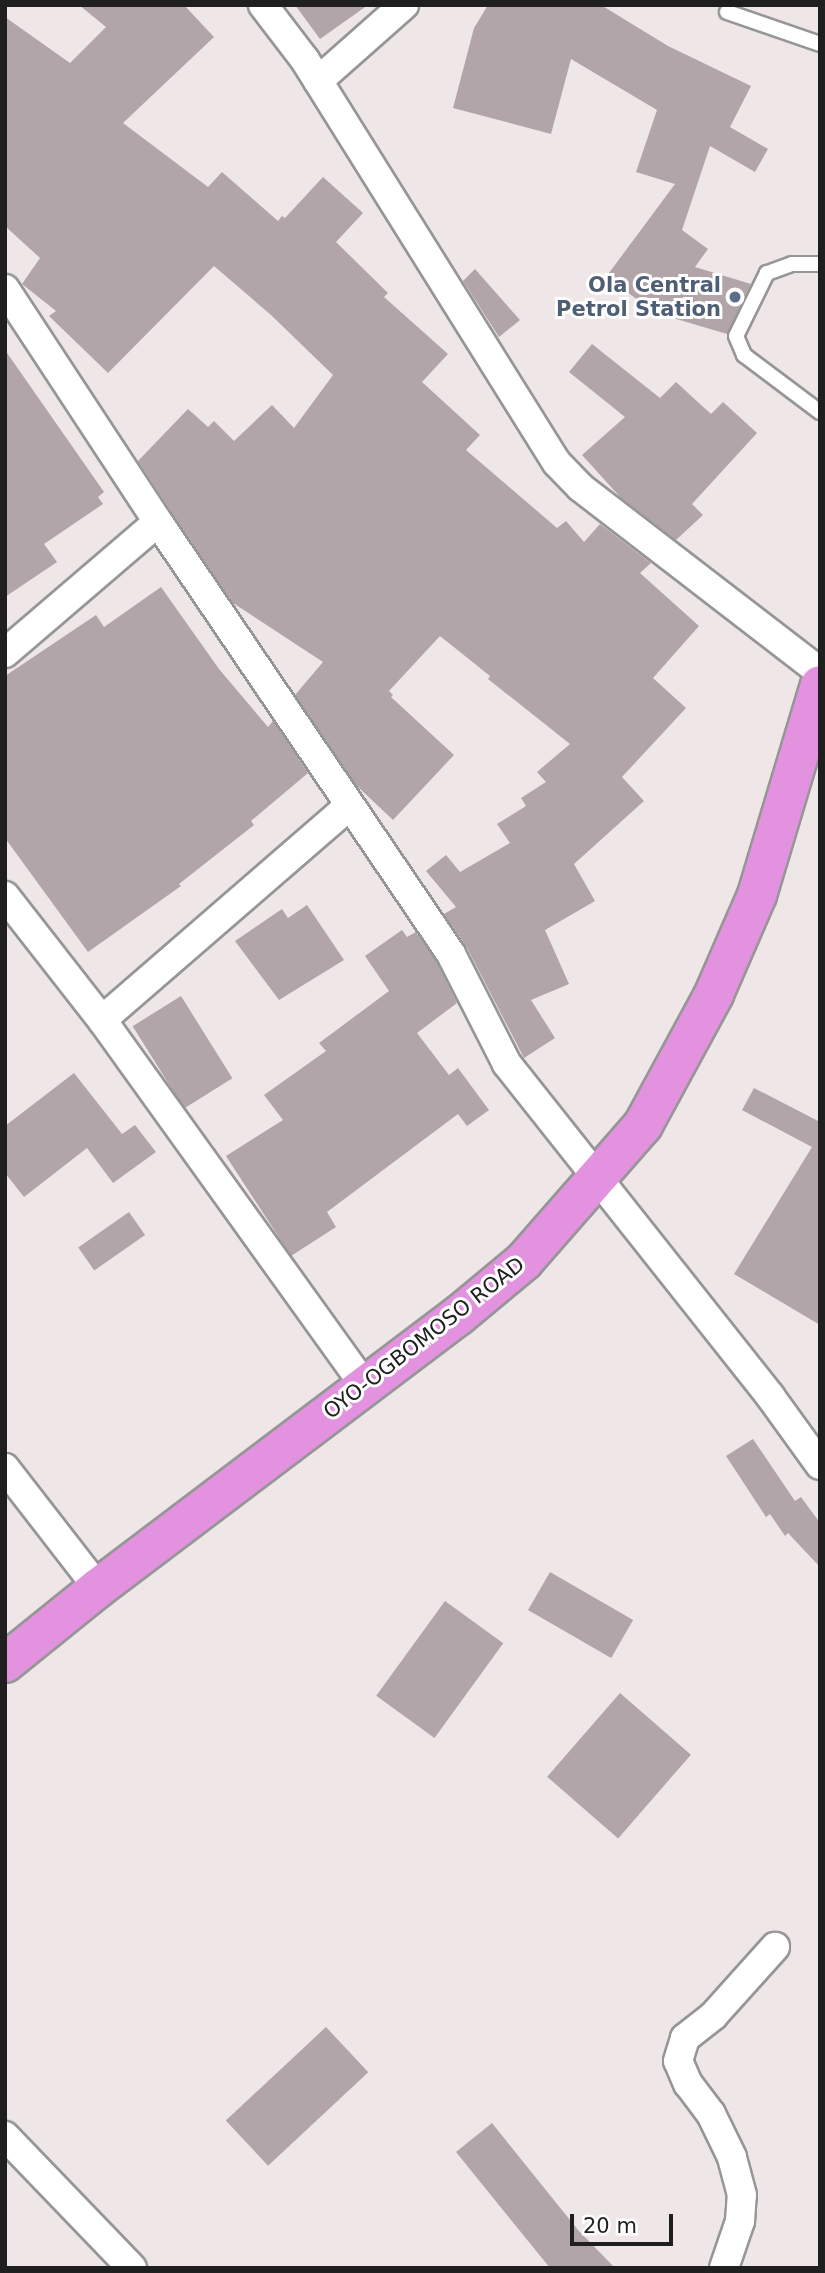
<!DOCTYPE html>
<style>
body{margin:0}
#map{position:relative;width:825px;height:2273px;overflow:hidden;background:#efe6e7;font-family:"DejaVu Sans",sans-serif}
div>[style]{position:absolute}
.building>*{inset:0;background:#b1a5a9;transform-origin:0 0}
.roads{filter:drop-shadow(2px 0 #969696) drop-shadow(-2px 0 #969696) drop-shadow(0 2px #969696) drop-shadow(0 -2px #969696)}
.lane>*{height:14px;margin:-7px;padding:0 7px;transform-origin:7px;border-radius:7px;background:#fff}
.street>*{height:28px;margin:-14px;padding:0 14px;transform-origin:14px;border-radius:14px;background:#fff}
.highway>*{height:38px;margin:-19px;padding:0 19px;transform-origin:19px;border-radius:19px;background:#e292df}
.dots>*{width:19px;height:19px;translate:-50% -50%;box-sizing:border-box;border:4px solid #fff;border-radius:50%}
span{translate:-50% -50%;white-space:nowrap;text-align:center;line-height:1.15;-webkit-text-stroke:6px #fff;paint-order:stroke}
.service-label{font-size:21px;color:#4e5e75;font-weight:700}
.right{translate:-100% -50%;text-align:right}
.street-label{font-size:21px;color:#1f1f1f}
.frame{position:absolute;inset:0;border:7px solid #1f1f1f;pointer-events:none}
.scale{position:absolute;left:570px;top:2214px;width:103px;height:32px;box-sizing:border-box;border:4px solid #1f1f1f;border-top:0;padding-left:9px;font-size:21px;line-height:24px;white-space:nowrap;color:#1f1f1f;-webkit-text-stroke:5px #fff;paint-order:stroke}
</style>
<div id="map">
<div class="building">
<div style="clip-path:polygon(79px 5px,184px 5px,214px 37px,123px 123px,208px 187px,222px 172px,278px 221px,282px 216px,285px 218px,323px 177px,363px 213px,336px 242px,388px 293px,384px 297px,448px 354px,422px 382px,480px 435px,466px 450px,557px 528px,566px 521px,584px 542px,600px 524px,651px 563px,640px 573px,699px 626px,653px 678px,686px 708px,622px 777px,644px 801px,574px 864px,595px 901px,545px 930px,569px 984px,531px 1000px,555px 1038px,524px 1058px,466px 946px,444px 914px,456px 907px,426px 871px,446px 855px,460px 872px,510px 843px,497px 824px,526px 806px,521px 798px,546px 782px,537px 772px,570px 744px,488px 679px,490px 676px,440px 636px,389px 691px,393px 695px,391px 697px,454px 755px,393px 820px,357px 786px,295px 695px,323px 662px,233px 603px,172px 513px,138px 461px,188px 409px,208px 427px,214px 421px,234px 441px,272px 405px,294px 428px,333px 375px,271px 315px,214px 266px,108px 373px,49px 316px,56px 311px,22px 284px,40px 258px,5px 226px,5px 17px,70px 63px,106px 27px)"></div>
<div style="clip-path:polygon(295px 5px,368px 5px,320px 39px)"></div>
<div style="clip-path:polygon(488px 5px,601px 5px,668px 46px,751px 86px,730px 127px,768px 149px,755px 172px,710px 146px,682px 230px,708px 249px,695px 267px,751px 284px,727px 334px,656px 313px,606px 277px,675px 184px,636px 172px,657px 110px,571px 59px,551px 134px,453px 108px,474px 28px)"></div>
<div style="clip-path:polygon(475px 269px,520px 320px,499px 337px,463px 281px)"></div>
<div style="clip-path:polygon(592px 344px,660px 398px,676px 382px,711px 414px,723px 402px,757px 433px,692px 504px,703px 515px,676px 540px,621px 498px,582px 455px,625px 417px,569px 372px)"></div>
<div style="clip-path:polygon(5px 350px,104px 492px,98px 497px,103px 504px,44px 544px,57px 562px,5px 597px)"></div>
<div style="clip-path:polygon(161px 587px,219px 669px,268px 727px,273px 721px,308px 773px,251px 821px,254px 825px,179px 884px,181px 886px,88px 952px,5px 838px,5px 676px,96px 615px,104px 627px)"></div>
<div style="clip-path:polygon(307px 905px,344px 960px,279px 1000px,235px 941px,282px 909px,288px 918px)"></div>
<div style="clip-path:polygon(402px 930px,407px 937px,416px 932px,437px 962px,457px 1003px,417px 1033px,449px 1075px,458px 1068px,489px 1110px,467px 1126px,458px 1114px,327px 1212px,336px 1227px,291px 1256px,226px 1156px,283px 1120px,264px 1095px,326px 1051px,319px 1043px,389px 991px,365px 956px)"></div>
<div style="left:181px;top:996px;width:97px;height:57px;rotate:58deg"></div>
<div style="clip-path:polygon(74px 1073px,122px 1134px,135px 1125px,156px 1152px,113px 1183px,87px 1148px,24px 1197px,5px 1173px,5px 1126px)"></div>
<div style="clip-path:polygon(754px 1088px,820px 1122px,820px 1325px,734px 1274px,812px 1147px,742px 1110px)"></div>
<div style="left:129px;top:1212px;width:28px;height:62px;rotate:55deg"></div>
<div style="clip-path:polygon(753px 1439px,795px 1501px,801px 1497px,820px 1523px,820px 1567px,788px 1533px,785px 1536px,770px 1514px,766px 1517px,726px 1456px)"></div>
<div style="left:550px;top:1572px;width:96px;height:44px;rotate:30deg"></div>
<div style="left:445px;top:1601px;width:72px;height:117px;rotate:36deg"></div>
<div style="left:620px;top:1693px;width:94px;height:111px;rotate:41deg"></div>
<div style="left:326px;top:2027px;width:62px;height:137px;rotate:47deg"></div>
<div style="clip-path:polygon(492px 2123px,578px 2230px,615px 2268px,550px 2268px,456px 2152px)"></div>
</div>
<div class="roads">
<div class="lane">
<div style="left:727px;top:12px;width:98px;rotate:19deg"></div>
<div style="left:820px;top:264px;width:28px;rotate:180deg"></div>
<div style="left:792px;top:264px;width:27px;rotate:160deg"></div>
<div style="left:767px;top:273px;width:70px;rotate:116.2deg"></div>
<div style="left:736px;top:336px;width:21px;rotate:67deg"></div>
<div style="left:744px;top:355px;width:95px;rotate:36.9deg"></div>
</div>
<div class="street">
<div style="left:263px;top:5px;width:69px;rotate:52.6deg"></div>
<div style="left:305px;top:60px;width:475px;rotate:58deg"></div>
<div style="left:557px;top:463px;width:33px;rotate:46deg"></div>
<div style="left:580px;top:487px;width:303px;rotate:37.6deg"></div>
<div style="left:318px;top:81px;width:115px;rotate:-41.5deg"></div>
<div style="left:5px;top:289px;width:279px;rotate:56.7deg"></div>
<div style="left:158px;top:522px;width:522px;rotate:55.85deg"></div>
<div style="left:451px;top:954px;width:123px;rotate:63deg"></div>
<div style="left:507px;top:1064px;width:424px;rotate:51.6deg"></div>
<div style="left:770px;top:1396px;width:85px;rotate:54.1deg"></div>
<div style="left:5px;top:653px;width:201px;rotate:-40.6deg"></div>
<div style="left:5px;top:896px;width:157px;rotate:52deg"></div>
<div style="left:102px;top:1020px;width:449px;rotate:54.3deg"></div>
<div style="left:102px;top:1020px;width:327px;rotate:-40.9deg"></div>
<div style="left:5px;top:1468px;width:152px;rotate:52.2deg"></div>
<div style="left:5px;top:2136px;width:183px;rotate:46.1deg"></div>
<div style="left:724px;top:2268px;width:50px;rotate:-71.2deg"></div>
<div style="left:740px;top:2221px;width:26px;rotate:-86deg"></div>
<div style="left:742px;top:2195px;width:39px;rotate:-105deg"></div>
<div style="left:732px;top:2157px;width:48px;rotate:-116deg"></div>
<div style="left:711px;top:2114px;width:38px;rotate:-127deg"></div>
<div style="left:688px;top:2084px;width:25px;rotate:-113deg"></div>
<div style="left:678px;top:2061px;width:24px;rotate:-73deg"></div>
<div style="left:685px;top:2038px;width:36px;rotate:-38deg"></div>
<div style="left:713px;top:2016px;width:93px;rotate:-48.1deg"></div>
</div>
<div class="highway">
<div style="left:5px;top:1663px;width:119px;rotate:-38.9deg"></div>
<div style="left:98px;top:1588px;width:451px;rotate:-37.1deg"></div>
<div style="left:458px;top:1316px;width:86px;rotate:-39.8deg"></div>
<div style="left:524px;top:1261px;width:181px;rotate:-48.8deg"></div>
<div style="left:643px;top:1125px;width:149px;rotate:-61.5deg"></div>
<div style="left:714px;top:994px;width:108px;rotate:-66.5deg"></div>
<div style="left:757px;top:895px;width:219px;rotate:-73.3deg"></div>
</div>
</div>
<div class="dots">
<div style="left:735px;top:297px;background:#5c6f8a"></div>
</div>
<div class="service-label">
<span class="right" style="left:721px;top:297px">Ola Central<br>Petrol Station</span>
</div>
<div class="street-label">
<span style="left:424px;top:1338px;rotate:-38deg">OYO-OGBOMOSO ROAD</span>
</div>
<div class="frame"></div>
<div class="scale">20 m</div>
</div>
